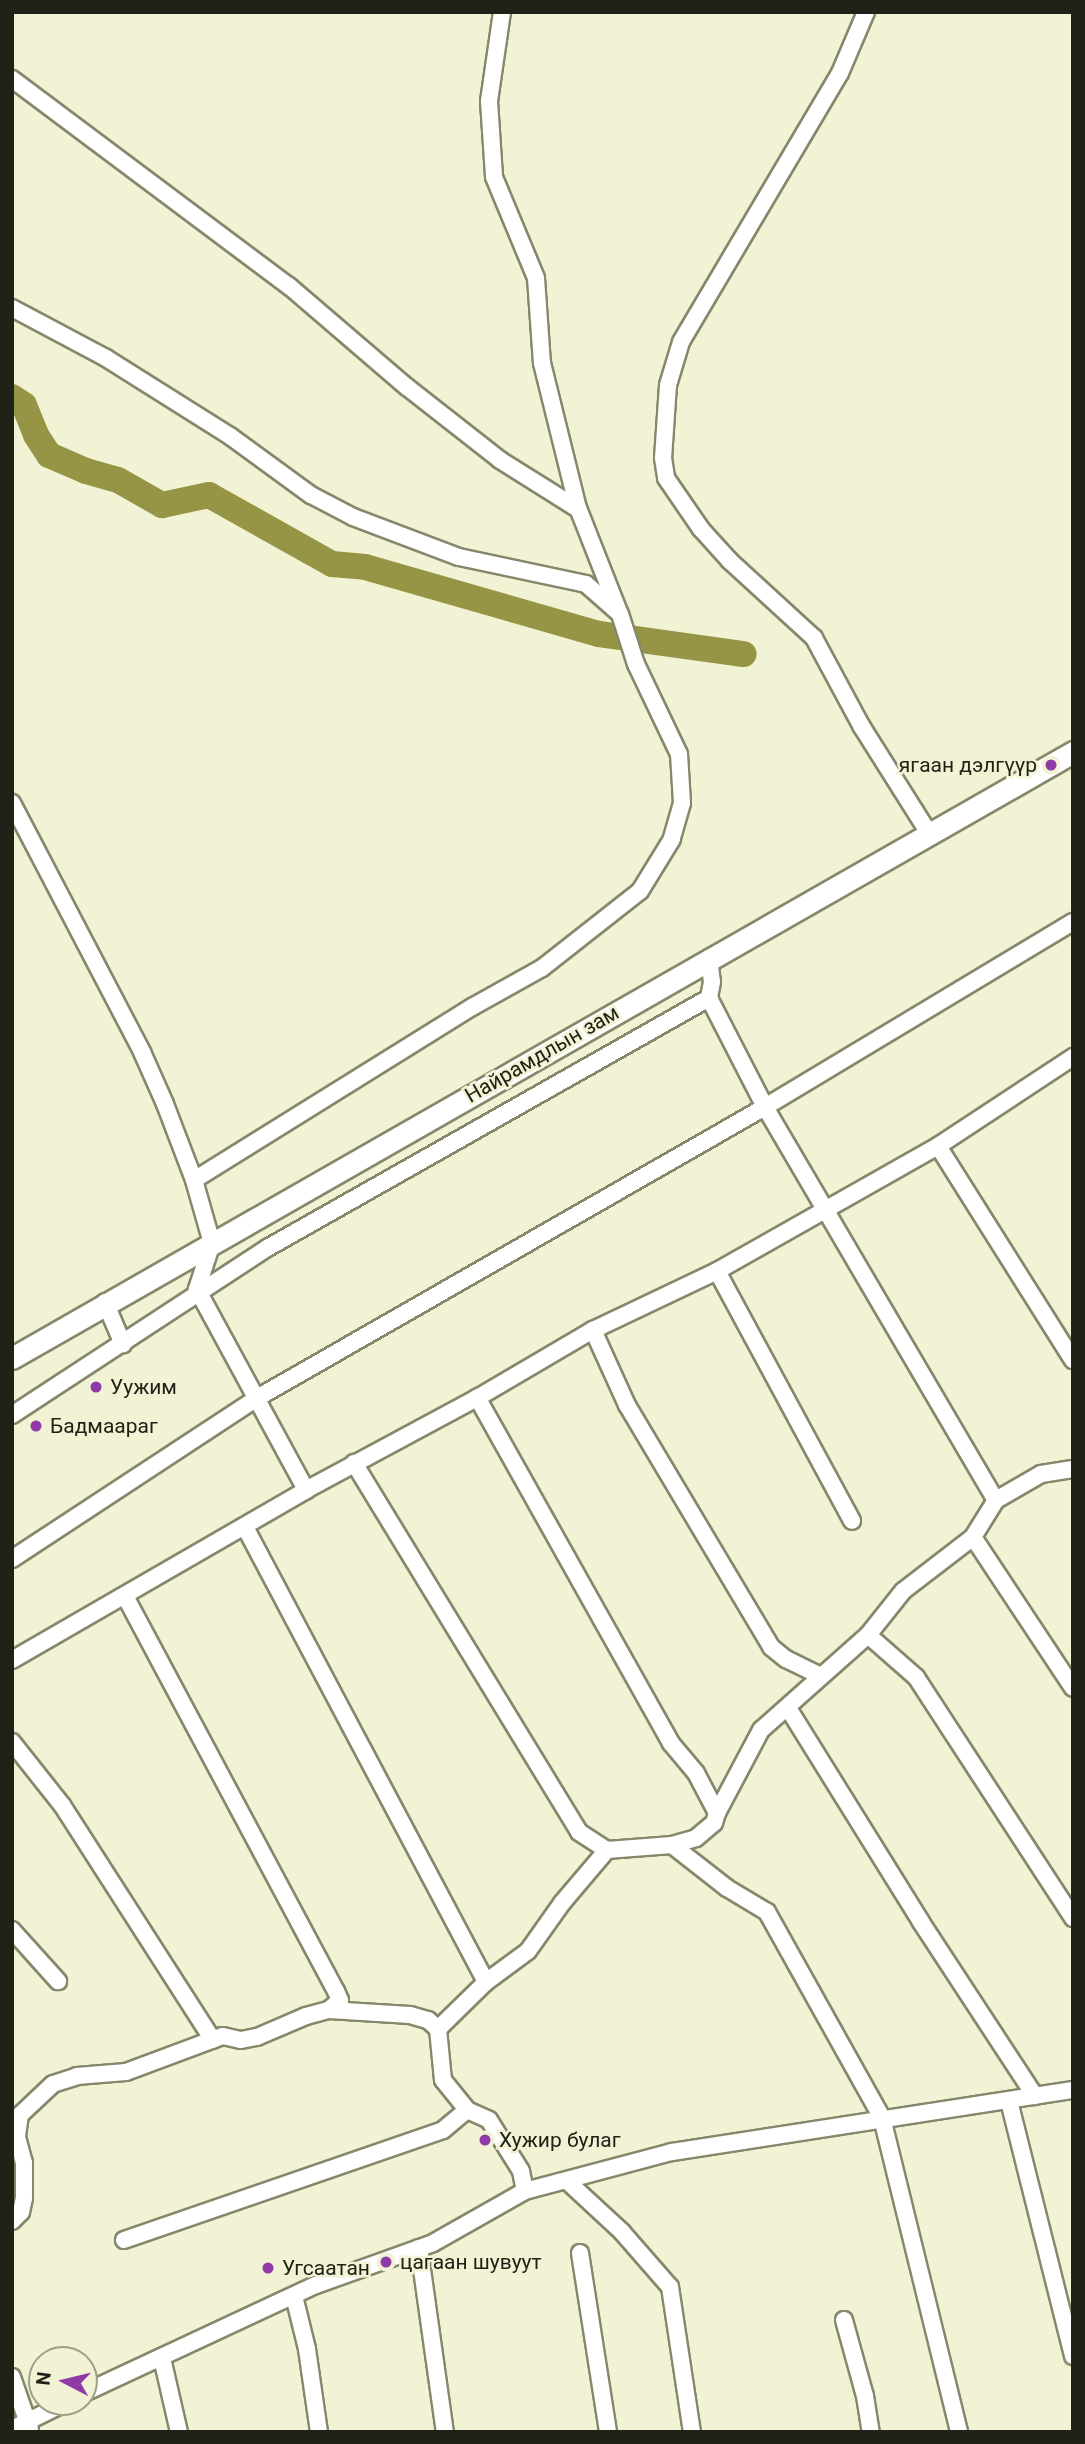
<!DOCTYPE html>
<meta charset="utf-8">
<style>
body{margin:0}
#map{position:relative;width:1085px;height:2444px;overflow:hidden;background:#f2f2d5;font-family:Roboto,sans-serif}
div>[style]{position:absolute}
.river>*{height:26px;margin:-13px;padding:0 13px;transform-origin:13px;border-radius:13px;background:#969545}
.roads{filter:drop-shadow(2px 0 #87876c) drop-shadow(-2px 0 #87876c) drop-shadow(0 2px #87876c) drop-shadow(0 -2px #87876c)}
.street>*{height:16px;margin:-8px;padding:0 8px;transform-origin:8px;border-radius:8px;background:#fff}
.secondary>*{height:21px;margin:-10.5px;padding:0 10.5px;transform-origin:10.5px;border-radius:10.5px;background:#fff}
.dots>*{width:19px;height:19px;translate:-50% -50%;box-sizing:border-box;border:4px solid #f2f2d5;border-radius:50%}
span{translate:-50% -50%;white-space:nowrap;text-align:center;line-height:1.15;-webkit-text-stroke:5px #f2f2d5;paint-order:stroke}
.poi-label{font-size:21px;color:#212217}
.right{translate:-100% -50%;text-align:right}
.left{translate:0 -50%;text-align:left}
.street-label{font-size:21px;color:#212217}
.frame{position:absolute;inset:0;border:14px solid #212217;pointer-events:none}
.north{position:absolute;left:28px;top:2346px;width:70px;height:70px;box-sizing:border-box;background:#f2f2d5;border:2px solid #9e9f89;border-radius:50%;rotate:277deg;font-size:19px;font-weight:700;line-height:28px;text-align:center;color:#212217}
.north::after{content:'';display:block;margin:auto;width:24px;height:32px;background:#903aa8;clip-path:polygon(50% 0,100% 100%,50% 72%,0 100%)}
</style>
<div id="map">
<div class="river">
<div style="left:12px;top:397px;width:14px;rotate:34deg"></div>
<div style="left:24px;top:405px;width:32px;rotate:68deg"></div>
<div style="left:36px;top:435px;width:24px;rotate:57deg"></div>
<div style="left:49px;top:455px;width:40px;rotate:23.4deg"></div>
<div style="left:86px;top:471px;width:33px;rotate:16deg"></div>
<div style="left:118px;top:480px;width:51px;rotate:29.6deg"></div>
<div style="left:162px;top:505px;width:48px;rotate:-12deg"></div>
<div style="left:209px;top:495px;width:141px;rotate:29.3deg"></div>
<div style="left:332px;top:564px;width:33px;rotate:5deg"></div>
<div style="left:365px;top:567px;width:243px;rotate:16deg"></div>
<div style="left:599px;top:634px;width:146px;rotate:7.9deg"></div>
</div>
<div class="roads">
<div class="street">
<div style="left:502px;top:12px;width:90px;rotate:98.3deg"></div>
<div style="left:489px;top:101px;width:76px;rotate:86.2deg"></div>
<div style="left:494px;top:177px;width:109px;rotate:67.4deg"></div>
<div style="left:536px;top:278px;width:85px;rotate:86deg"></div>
<div style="left:542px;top:363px;width:149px;rotate:76.1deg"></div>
<div style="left:578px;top:508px;width:112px;rotate:68.5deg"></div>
<div style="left:866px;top:12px;width:66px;rotate:113.1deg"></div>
<div style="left:840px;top:73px;width:312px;rotate:120.6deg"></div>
<div style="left:681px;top:342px;width:45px;rotate:106.8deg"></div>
<div style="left:668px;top:385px;width:73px;rotate:93.9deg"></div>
<div style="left:663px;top:458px;width:20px;rotate:81deg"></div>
<div style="left:666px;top:478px;width:62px;rotate:55.5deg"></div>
<div style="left:701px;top:529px;width:43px;rotate:47.8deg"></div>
<div style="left:730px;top:561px;width:114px;rotate:42.5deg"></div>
<div style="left:814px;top:638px;width:101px;rotate:61.7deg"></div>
<div style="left:862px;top:727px;width:128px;rotate:57.8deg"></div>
<div style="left:12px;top:79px;width:346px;rotate:36.8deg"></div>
<div style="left:289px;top:286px;width:155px;rotate:40.6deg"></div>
<div style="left:407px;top:387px;width:118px;rotate:38.1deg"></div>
<div style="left:500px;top:460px;width:92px;rotate:32.1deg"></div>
<div style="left:12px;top:308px;width:106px;rotate:28deg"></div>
<div style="left:106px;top:358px;width:146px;rotate:32.2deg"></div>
<div style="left:230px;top:436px;width:100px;rotate:36.1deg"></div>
<div style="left:311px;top:495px;width:47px;rotate:27.6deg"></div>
<div style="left:353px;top:517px;width:113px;rotate:20.7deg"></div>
<div style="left:459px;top:557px;width:130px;rotate:12deg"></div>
<div style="left:586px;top:584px;width:45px;rotate:41.4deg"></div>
<div style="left:620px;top:614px;width:52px;rotate:72.3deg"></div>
<div style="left:636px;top:664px;width:100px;rotate:64.5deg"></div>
<div style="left:679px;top:754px;width:49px;rotate:86.5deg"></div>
<div style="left:682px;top:803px;width:37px;rotate:106deg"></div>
<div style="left:672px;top:839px;width:61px;rotate:121.6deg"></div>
<div style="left:640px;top:891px;width:125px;rotate:141.8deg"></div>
<div style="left:542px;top:968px;width:80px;rotate:150.9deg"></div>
<div style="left:472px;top:1007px;width:327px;rotate:148.1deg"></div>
<div style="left:12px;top:803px;width:281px;rotate:62.4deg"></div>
<div style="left:142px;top:1052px;width:57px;rotate:66.1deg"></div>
<div style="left:165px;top:1104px;width:81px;rotate:69.1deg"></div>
<div style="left:194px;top:1180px;width:66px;rotate:74.1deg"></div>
<div style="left:212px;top:1243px;width:48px;rotate:108.1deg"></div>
<div style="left:197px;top:1289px;width:229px;rotate:61.5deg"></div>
<div style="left:709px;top:958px;width:24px;rotate:83deg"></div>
<div style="left:712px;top:982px;width:16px;rotate:101deg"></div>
<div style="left:709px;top:998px;width:123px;rotate:62.8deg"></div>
<div style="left:765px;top:1107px;width:456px;rotate:59.6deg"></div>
<div style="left:938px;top:1146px;width:253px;rotate:57.8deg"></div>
<div style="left:717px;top:1271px;width:284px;rotate:61.6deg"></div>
<div style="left:105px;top:1302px;width:46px;rotate:66.8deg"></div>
<div style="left:593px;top:1330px;width:82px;rotate:65.6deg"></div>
<div style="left:627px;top:1405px;width:282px;rotate:59.2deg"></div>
<div style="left:771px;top:1647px;width:19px;rotate:39deg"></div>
<div style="left:786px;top:1659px;width:39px;rotate:26deg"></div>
<div style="left:12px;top:1415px;width:307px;rotate:-33.2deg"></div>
<div style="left:269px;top:1247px;width:506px;rotate:-29.51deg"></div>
<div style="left:354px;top:1463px;width:432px;rotate:58.6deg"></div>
<div style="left:579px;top:1832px;width:33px;rotate:33deg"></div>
<div style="left:607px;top:1850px;width:65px;rotate:-4.4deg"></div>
<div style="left:672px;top:1845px;width:25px;rotate:-16deg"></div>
<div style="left:696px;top:1838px;width:23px;rotate:-40deg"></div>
<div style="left:714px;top:1823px;width:10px;rotate:-73deg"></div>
<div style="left:717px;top:1813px;width:45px;rotate:-117.7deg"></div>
<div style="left:696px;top:1773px;width:39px;rotate:-130deg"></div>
<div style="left:671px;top:1743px;width:396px;rotate:-119.3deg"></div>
<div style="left:245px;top:1527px;width:515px;rotate:62.09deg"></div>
<div style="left:973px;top:1537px;width:181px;rotate:56.5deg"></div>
<div style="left:12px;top:1559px;width:293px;rotate:-33.3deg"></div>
<div style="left:257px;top:1398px;width:585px;rotate:-29.81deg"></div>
<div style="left:765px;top:1107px;width:359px;rotate:-31deg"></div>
<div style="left:125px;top:1596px;width:448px;rotate:61.9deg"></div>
<div style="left:336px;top:1991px;width:10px;rotate:66deg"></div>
<div style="left:340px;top:2000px;width:15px;rotate:138deg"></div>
<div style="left:868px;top:1635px;width:64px;rotate:41.2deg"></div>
<div style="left:916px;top:1677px;width:288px;rotate:56.9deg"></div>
<div style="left:12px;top:1660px;width:340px;rotate:-30deg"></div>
<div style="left:306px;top:1490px;width:194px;rotate:-28.3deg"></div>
<div style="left:477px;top:1398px;width:134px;rotate:-30.4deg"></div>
<div style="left:593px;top:1330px;width:137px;rotate:-25.4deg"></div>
<div style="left:717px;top:1271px;width:254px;rotate:-29.5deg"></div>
<div style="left:938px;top:1146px;width:162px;rotate:-33.4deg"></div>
<div style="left:788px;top:1708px;width:252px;rotate:58.1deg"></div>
<div style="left:921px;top:1922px;width:208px;rotate:56.8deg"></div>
<div style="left:12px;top:1742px;width:80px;rotate:51.6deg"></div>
<div style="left:62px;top:1805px;width:279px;rotate:57.3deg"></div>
<div style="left:717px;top:1813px;width:94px;rotate:-62.1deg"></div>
<div style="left:761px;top:1730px;width:143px;rotate:-41.6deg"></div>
<div style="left:868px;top:1635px;width:56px;rotate:-51.5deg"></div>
<div style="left:903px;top:1591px;width:88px;rotate:-37.6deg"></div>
<div style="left:973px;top:1537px;width:44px;rotate:-58.1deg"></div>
<div style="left:996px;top:1500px;width:52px;rotate:-30deg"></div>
<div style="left:1041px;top:1474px;width:32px;rotate:-9deg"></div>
<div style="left:672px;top:1845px;width:70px;rotate:38deg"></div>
<div style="left:727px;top:1888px;width:47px;rotate:31deg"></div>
<div style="left:767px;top:1912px;width:236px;rotate:60.8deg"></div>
<div style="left:882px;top:2118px;width:323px;rotate:76.2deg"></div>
<div style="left:12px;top:1930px;width:69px;rotate:48deg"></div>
<div style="left:438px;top:2029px;width:67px;rotate:-44.4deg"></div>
<div style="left:486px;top:1982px;width:52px;rotate:-36.4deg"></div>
<div style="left:528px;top:1951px;width:59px;rotate:-54.7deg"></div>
<div style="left:562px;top:1903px;width:70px;rotate:-49.7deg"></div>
<div style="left:1009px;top:2101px;width:263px;rotate:75.9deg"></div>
<div style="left:567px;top:2181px;width:75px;rotate:42.8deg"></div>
<div style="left:622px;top:2232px;width:73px;rotate:48.9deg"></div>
<div style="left:670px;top:2287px;width:147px;rotate:81.4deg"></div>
<div style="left:12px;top:2221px;width:13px;rotate:-45deg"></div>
<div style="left:21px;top:2212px;width:14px;rotate:-78deg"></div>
<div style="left:24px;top:2198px;width:35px;rotate:-90deg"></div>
<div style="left:24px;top:2163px;width:28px;rotate:-105deg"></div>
<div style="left:17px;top:2136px;width:21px;rotate:-82deg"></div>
<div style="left:20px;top:2115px;width:45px;rotate:-43.2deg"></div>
<div style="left:53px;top:2084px;width:25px;rotate:-18deg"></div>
<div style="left:77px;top:2076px;width:49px;rotate:-4.7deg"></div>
<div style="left:126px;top:2072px;width:103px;rotate:-20.4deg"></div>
<div style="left:223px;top:2036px;width:18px;rotate:13deg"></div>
<div style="left:241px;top:2040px;width:16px;rotate:-11deg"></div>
<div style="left:257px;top:2037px;width:53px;rotate:-23.2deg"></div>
<div style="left:306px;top:2016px;width:24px;rotate:-15deg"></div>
<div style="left:329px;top:2010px;width:81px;rotate:3.5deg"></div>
<div style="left:410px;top:2015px;width:19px;rotate:16deg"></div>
<div style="left:428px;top:2020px;width:13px;rotate:42deg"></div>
<div style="left:438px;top:2029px;width:51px;rotate:84.4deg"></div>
<div style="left:443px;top:2080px;width:38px;rotate:51deg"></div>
<div style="left:467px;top:2110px;width:24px;rotate:24deg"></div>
<div style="left:489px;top:2120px;width:60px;rotate:57.9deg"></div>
<div style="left:521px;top:2171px;width:20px;rotate:79deg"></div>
<div style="left:124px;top:2240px;width:337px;rotate:-19deg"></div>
<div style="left:443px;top:2130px;width:31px;rotate:-40deg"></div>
<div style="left:419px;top:2248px;width:186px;rotate:82deg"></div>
<div style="left:580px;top:2253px;width:181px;rotate:81.1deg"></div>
<div style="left:294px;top:2296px;width:55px;rotate:76.2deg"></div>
<div style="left:307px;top:2349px;width:84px;rotate:81.8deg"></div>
<div style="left:844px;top:2320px;width:79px;rotate:74.6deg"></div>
<div style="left:865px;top:2396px;width:36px;rotate:81deg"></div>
<div style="left:162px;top:2358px;width:76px;rotate:77.1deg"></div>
<div style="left:12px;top:2377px;width:55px;rotate:70.9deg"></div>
<div style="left:84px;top:2393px;width:256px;rotate:-25deg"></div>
<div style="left:316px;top:2285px;width:124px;rotate:-19.7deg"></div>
<div style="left:433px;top:2243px;width:106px;rotate:-29.5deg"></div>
<div style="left:525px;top:2191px;width:152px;rotate:-14.9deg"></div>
<div style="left:672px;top:2152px;width:406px;rotate:-8.8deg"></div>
<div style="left:12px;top:2429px;width:61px;rotate:-26.1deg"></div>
</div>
<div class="secondary">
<div style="left:12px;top:1358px;width:1222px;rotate:-29.73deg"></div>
</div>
</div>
<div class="dots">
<div style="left:1051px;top:765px;background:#903aa8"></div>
<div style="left:96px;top:1387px;background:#903aa8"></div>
<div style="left:36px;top:1426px;background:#903aa8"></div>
<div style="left:485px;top:2140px;background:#903aa8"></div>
<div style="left:386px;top:2262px;background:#903aa8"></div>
<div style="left:268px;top:2268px;background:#903aa8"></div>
</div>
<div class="poi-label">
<span class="right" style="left:1037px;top:765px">ягаан дэлгүүр</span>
<span class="left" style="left:110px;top:1387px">Уужим</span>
<span class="left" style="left:50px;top:1426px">Бадмаараг</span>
<span class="left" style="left:499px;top:2140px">Хужир булаг</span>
<span class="left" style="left:400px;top:2262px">цагаан шувуут</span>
<span class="left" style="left:282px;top:2268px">Угсаатан</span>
</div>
<div class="street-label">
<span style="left:542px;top:1054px;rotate:-30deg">Найрамдлын зам</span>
</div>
<div class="frame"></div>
<div class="north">N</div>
</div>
